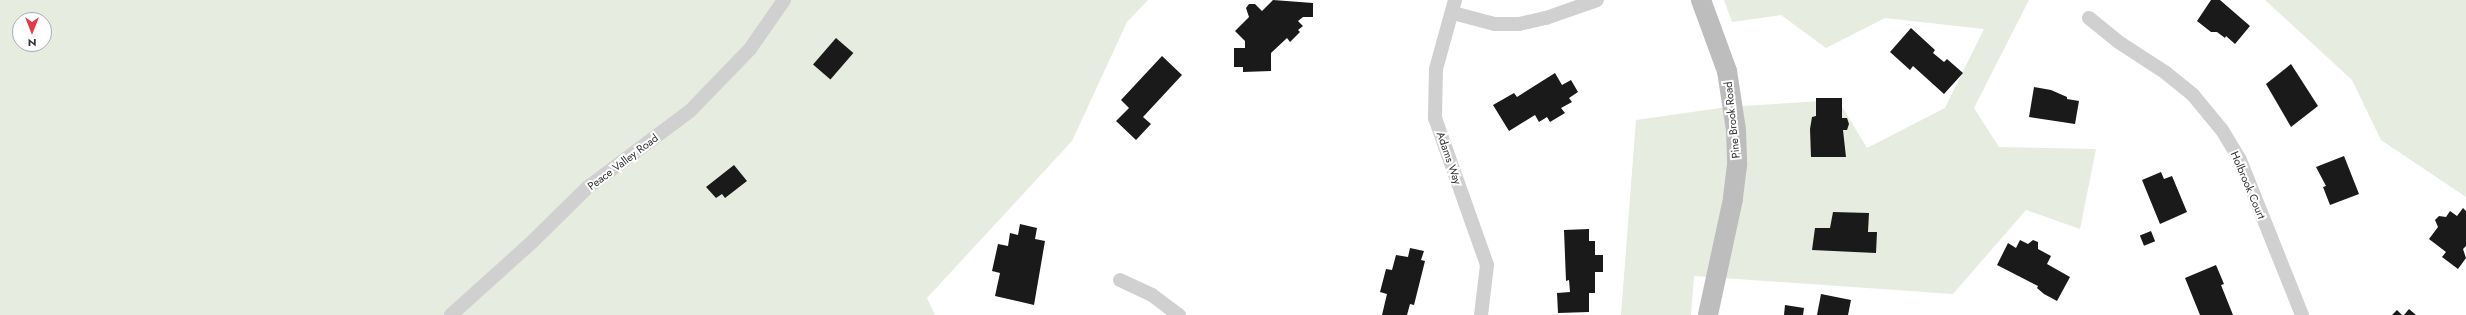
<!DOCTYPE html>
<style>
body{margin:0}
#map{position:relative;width:2466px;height:315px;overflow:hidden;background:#fff;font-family:Jost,sans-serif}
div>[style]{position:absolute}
.green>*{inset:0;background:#e6ecdf}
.building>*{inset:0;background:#1a1a1a;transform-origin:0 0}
.street>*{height:14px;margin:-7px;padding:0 7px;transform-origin:7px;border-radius:7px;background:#d0d0d0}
.secondary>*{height:20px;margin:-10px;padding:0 10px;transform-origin:10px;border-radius:10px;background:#bdbdbd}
span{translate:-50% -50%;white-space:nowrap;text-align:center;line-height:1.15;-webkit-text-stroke:4px #fff;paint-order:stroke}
.street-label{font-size:11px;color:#333}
.north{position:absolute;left:12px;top:12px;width:40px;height:40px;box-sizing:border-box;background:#fff;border:1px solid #adadad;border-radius:50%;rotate:180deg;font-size:11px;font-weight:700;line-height:16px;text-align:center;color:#333}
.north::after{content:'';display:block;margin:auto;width:14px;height:18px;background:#e63946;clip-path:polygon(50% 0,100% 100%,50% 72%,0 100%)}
</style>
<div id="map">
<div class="green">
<div style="clip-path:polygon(evenodd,0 0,1148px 0,1127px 22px,1072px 141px,927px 298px,935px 315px,0 315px,0 0,20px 20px,44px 20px,44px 44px,20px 44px,20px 20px)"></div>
<div style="clip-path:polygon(1724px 0,2029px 0,1974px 108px,1999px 147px,2096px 149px,2080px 229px,2026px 210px,1953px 294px,1694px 276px,1691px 315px,1621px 315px,1636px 120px,1727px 107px,1838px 100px,1867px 148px,1945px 108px,1984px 29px,1885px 18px,1826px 48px,1781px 15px,1732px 22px)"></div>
<div style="clip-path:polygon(2265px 0,2466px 0,2466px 197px,2381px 140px,2352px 80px)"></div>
</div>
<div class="building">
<div style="clip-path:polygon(1273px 0,1313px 3px,1313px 17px,1303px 17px,1298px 21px,1303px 26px,1298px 30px,1300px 32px,1290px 42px,1287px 38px,1271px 53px,1271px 71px,1243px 72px,1243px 67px,1234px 67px,1234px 48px,1245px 48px,1245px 41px,1235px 31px,1249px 17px,1246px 8px,1249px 4px,1255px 4px,1262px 11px)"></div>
<div style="clip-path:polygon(2211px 0,2220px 0,2250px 26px,2235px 44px,2226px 36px,2225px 38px,2217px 32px,2211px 32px,2197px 21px)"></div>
<div style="clip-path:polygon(1911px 28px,1935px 50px,1933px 53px,1944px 62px,1947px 59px,1963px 73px,1944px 94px,1913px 66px,1910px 70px,1890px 52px)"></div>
<div style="left:836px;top:38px;width:23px;height:35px;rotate:41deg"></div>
<div style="clip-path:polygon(1162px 56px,1182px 75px,1143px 117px,1151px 124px,1136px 140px,1116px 121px,1129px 108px,1121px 100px)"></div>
<div style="clip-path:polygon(2291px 64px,2318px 106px,2291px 127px,2266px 84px)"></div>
<div style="clip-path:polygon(1555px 73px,1562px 85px,1571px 80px,1578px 92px,1569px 98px,1572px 102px,1561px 108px,1565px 113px,1550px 122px,1547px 117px,1539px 122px,1535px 115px,1509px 131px,1493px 105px,1514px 93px,1517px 97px)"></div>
<div style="clip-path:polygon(2034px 87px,2051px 90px,2067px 97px,2067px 99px,2079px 101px,2075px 124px,2029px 117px)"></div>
<div style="clip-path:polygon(1816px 98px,1842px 98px,1842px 118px,1847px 118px,1849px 124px,1847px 130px,1843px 130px,1846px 157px,1811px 157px,1810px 129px,1812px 117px,1816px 116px)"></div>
<div style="clip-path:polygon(2344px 156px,2359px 194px,2330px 205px,2323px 187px,2326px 186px,2316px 167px)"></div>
<div style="clip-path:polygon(734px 165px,747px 181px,725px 198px,722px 194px,716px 198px,706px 187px)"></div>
<div style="clip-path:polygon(2161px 172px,2164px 179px,2172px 176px,2187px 212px,2160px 224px,2142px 180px)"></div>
<div style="clip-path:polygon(2463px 208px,2466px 211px,2466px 246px,2463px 249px,2466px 258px,2458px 269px,2442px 257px,2446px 252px,2429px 239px,2438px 227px,2435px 220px,2439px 216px,2446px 217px,2450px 211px,2457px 216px)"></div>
<div style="clip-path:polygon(1833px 212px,1869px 213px,1868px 232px,1877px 232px,1876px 253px,1812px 250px,1815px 228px,1830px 228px)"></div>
<div style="clip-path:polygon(1020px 224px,1037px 228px,1035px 239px,1045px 241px,1034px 305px,995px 296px,1000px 273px,992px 271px,998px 244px,1008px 246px,1010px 233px,1018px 235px)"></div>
<div style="clip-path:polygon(1589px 229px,1589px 241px,1595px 241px,1595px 255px,1603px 255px,1603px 272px,1595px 272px,1595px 293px,1589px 293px,1589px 312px,1558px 313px,1557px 293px,1570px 292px,1569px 280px,1566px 281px,1564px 230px)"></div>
<div style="left:2151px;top:231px;width:11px;height:12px;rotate:68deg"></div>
<div style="clip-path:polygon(2020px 240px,2028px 244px,2033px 240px,2038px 242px,2038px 249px,2051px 256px,2047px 264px,2070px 277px,2057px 301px,2044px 294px,2037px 288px,2038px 286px,1997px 265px,2008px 243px,2016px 248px)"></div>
<div style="clip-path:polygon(1410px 248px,1424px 251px,1421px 260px,1425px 261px,1414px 305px,1410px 304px,1407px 315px,1382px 315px,1387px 294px,1380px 292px,1386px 269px,1392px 270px,1396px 255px,1408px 257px)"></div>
<div style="clip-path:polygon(2216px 265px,2224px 284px,2221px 285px,2233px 315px,2200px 315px,2185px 278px)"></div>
<div style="clip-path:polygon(1821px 294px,1851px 300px,1848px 315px,1817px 315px)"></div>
<div style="clip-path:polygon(1785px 305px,1804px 308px,1803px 315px,1784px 315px)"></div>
<div style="clip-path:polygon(2409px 309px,2416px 315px,2404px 315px)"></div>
<div style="clip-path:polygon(2397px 310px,2402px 315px,2392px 315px)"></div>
</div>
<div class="street">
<div style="left:1455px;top:0;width:72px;rotate:105.4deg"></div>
<div style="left:1436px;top:69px;width:49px;rotate:91.2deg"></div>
<div style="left:1435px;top:118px;width:156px;rotate:70.5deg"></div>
<div style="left:1487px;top:265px;width:50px;rotate:96.8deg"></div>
<div style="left:1453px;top:13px;width:43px;rotate:14.7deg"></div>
<div style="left:1495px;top:24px;width:24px"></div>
<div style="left:1519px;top:24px;width:28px;rotate:-13deg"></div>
<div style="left:1546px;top:18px;width:54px;rotate:-19.4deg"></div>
<div style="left:2089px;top:18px;width:36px;rotate:39deg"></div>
<div style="left:2117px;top:41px;width:59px;rotate:33.1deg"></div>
<div style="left:2166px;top:73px;width:35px;rotate:39deg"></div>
<div style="left:2193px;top:95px;width:45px;rotate:50.4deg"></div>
<div style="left:2222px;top:130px;width:35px;rotate:59deg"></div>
<div style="left:2240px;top:160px;width:167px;rotate:68.2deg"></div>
<div style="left:1120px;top:280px;width:35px;rotate:25deg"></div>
<div style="left:1152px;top:295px;width:34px;rotate:37deg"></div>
<div style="left:451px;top:315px;width:109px;rotate:-42deg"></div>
<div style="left:532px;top:242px;width:78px;rotate:-44.5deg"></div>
<div style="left:588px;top:187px;width:127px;rotate:-36.7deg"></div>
<div style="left:690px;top:111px;width:86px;rotate:-45.9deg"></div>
<div style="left:750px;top:49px;width:60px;rotate:-55.2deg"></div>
</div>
<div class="secondary">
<div style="left:1701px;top:0;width:76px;rotate:69.9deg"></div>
<div style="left:1727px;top:71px;width:60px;rotate:81.3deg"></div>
<div style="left:1736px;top:130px;width:35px;rotate:88deg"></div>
<div style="left:1737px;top:165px;width:34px;rotate:97deg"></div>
<div style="left:1733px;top:199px;width:119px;rotate:102.2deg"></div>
</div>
<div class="street-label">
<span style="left:1732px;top:120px;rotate:-96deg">Pine Brook Road</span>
<span style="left:1449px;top:158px;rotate:71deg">Adams Way</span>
<span style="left:623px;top:162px;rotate:-37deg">Peace Valley Road</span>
<span style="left:2248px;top:185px;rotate:67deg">Holbrook Court</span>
</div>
<div class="north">N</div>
</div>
